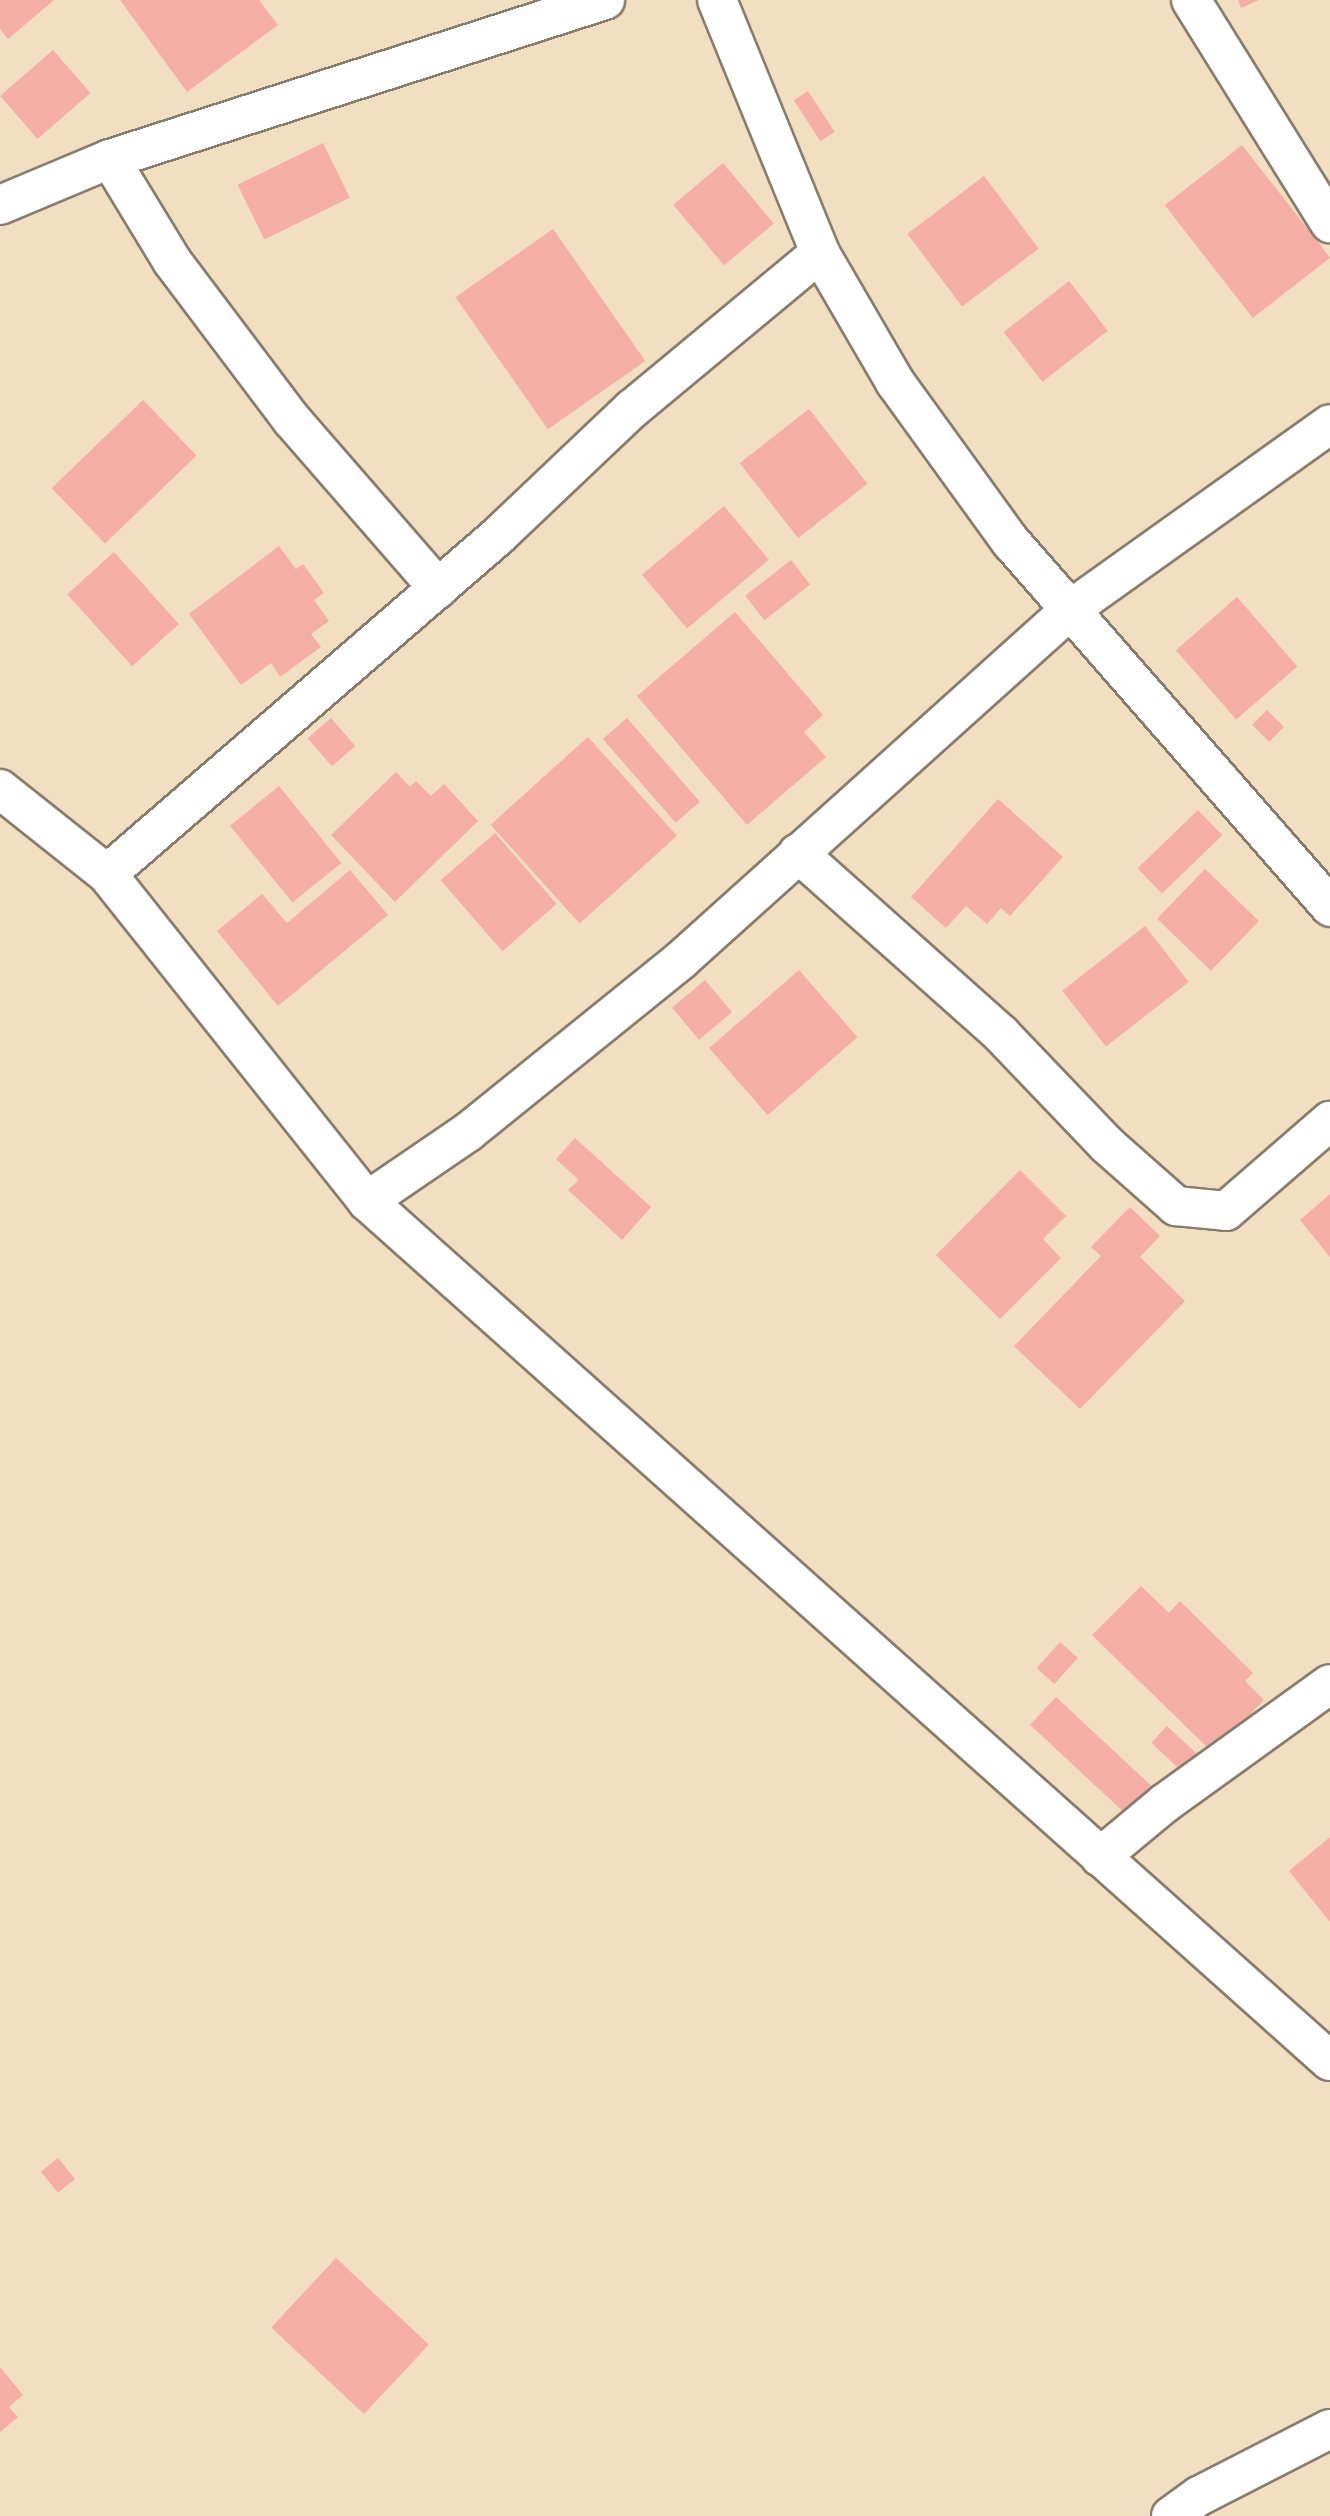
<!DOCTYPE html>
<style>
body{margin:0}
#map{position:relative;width:1330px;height:2516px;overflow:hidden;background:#f2dec0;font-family:"Indie Flower",sans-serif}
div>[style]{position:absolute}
.building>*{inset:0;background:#f5aea5;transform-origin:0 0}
.roads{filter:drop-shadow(2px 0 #877d6e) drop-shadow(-2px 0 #877d6e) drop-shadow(0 2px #877d6e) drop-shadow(0 -2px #877d6e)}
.minor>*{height:38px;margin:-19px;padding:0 19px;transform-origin:19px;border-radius:19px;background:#fff}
span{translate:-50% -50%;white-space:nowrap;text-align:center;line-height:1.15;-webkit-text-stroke:6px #fcf5e5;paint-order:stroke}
</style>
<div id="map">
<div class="building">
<div style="clip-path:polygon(0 0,54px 0,8px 39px,0 29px)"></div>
<div style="clip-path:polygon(120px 0,259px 0,278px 25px,187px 92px)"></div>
<div style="clip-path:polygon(1238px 0,1259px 0,1241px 8px)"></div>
<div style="left:53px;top:50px;width:57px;height:70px;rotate:49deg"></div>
<div style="left:808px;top:91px;width:49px;height:17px;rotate:57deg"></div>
<div style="left:323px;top:143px;width:61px;height:95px;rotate:64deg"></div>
<div style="left:1242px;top:145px;width:143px;height:98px;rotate:52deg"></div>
<div style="left:723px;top:163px;width:79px;height:65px;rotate:50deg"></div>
<div style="left:984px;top:176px;width:91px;height:96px;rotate:53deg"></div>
<div style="left:553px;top:229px;width:161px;height:119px;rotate:55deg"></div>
<div style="left:1069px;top:281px;width:63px;height:83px;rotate:52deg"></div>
<div style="left:143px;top:400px;width:77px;height:127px;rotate:46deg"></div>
<div style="left:809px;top:409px;width:95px;height:88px;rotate:52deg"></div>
<div style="left:724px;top:506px;width:70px;height:107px;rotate:50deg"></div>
<div style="clip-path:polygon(279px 546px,296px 569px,303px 564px,324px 593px,314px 600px,329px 621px,311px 634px,321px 647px,280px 677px,271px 663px,241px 685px,189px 614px)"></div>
<div style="left:114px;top:552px;width:97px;height:63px;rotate:48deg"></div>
<div style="left:791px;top:560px;width:31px;height:58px;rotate:52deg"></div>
<div style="left:1237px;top:597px;width:92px;height:81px;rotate:49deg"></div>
<div style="clip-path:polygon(735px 612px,823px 715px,804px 732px,826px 757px,747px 825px,637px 696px)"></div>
<div style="left:1267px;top:710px;width:24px;height:21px;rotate:45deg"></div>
<div style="left:331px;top:718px;width:37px;height:31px;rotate:49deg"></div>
<div style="left:627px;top:718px;width:111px;height:32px;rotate:49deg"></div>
<div style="left:588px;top:737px;width:133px;height:131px;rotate:48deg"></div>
<div style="clip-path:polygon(396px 772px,410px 787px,416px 781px,431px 796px,444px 784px,478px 821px,395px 902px,331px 835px)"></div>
<div style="left:279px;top:786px;width:99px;height:63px;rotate:51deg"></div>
<div style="clip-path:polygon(998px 799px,1063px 857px,1010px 916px,1001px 908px,987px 924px,966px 906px,946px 928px,911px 897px)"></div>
<div style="left:1198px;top:810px;width:35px;height:84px;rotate:46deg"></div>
<div style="left:495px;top:833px;width:94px;height:72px;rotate:49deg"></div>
<div style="left:1205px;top:869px;width:75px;height:69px;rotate:44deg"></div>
<div style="clip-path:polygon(350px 870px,388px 915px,278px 1006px,217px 931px,262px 894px,287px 923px)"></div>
<div style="left:1145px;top:926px;width:71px;height:105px;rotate:52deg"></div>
<div style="left:799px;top:970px;width:89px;height:119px;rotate:49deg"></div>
<div style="left:705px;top:980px;width:42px;height:43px;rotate:50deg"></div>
<div style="clip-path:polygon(575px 1138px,651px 1207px,622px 1240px,568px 1190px,579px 1180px,556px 1159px)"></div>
<div style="clip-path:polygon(1020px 1170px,1066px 1216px,1043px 1239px,1061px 1258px,1000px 1319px,936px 1255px)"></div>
<div style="clip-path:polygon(1330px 1194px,1330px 1257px,1300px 1220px)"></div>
<div style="clip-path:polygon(1130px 1207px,1160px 1236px,1140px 1257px,1185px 1301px,1080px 1409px,1014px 1346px,1101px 1256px,1091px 1247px)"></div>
<div style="clip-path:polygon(1141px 1586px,1169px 1613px,1180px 1601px,1253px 1673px,1245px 1681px,1264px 1700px,1213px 1753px,1092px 1635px)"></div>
<div style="left:1060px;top:1642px;width:24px;height:35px;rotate:42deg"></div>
<div style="left:1056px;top:1697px;width:139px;height:38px;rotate:43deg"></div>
<div style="left:1167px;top:1726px;width:47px;height:23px;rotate:43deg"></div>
<div style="clip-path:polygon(1330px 1837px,1330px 1922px,1289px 1871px)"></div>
<div style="left:58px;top:2158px;width:27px;height:22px;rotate:51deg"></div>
<div style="left:336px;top:2258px;width:127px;height:95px;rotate:43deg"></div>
<div style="clip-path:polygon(0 2367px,23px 2395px,9px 2407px,18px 2417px,0 2432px)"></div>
</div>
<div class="roads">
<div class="minor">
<div style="left:717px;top:0;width:273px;rotate:67.8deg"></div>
<div style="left:820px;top:253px;width:149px;rotate:59.8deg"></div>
<div style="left:895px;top:382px;width:198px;rotate:54.1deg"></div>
<div style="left:1011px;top:542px;width:485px;rotate:48.8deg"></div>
<div style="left:1191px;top:0;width:263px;rotate:58.1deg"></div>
<div style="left:110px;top:159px;width:119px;rotate:58.7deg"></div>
<div style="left:172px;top:261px;width:199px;rotate:53deg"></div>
<div style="left:292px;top:420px;width:223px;rotate:49deg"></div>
<div style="left:0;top:205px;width:119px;rotate:-22.7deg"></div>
<div style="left:110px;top:159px;width:520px;rotate:-17.81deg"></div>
<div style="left:0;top:789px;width:137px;rotate:38.5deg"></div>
<div style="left:107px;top:874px;width:418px;rotate:51.5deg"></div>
<div style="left:367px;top:1201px;width:122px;rotate:-34.3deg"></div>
<div style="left:468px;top:1132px;width:274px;rotate:-38.9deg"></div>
<div style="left:681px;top:960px;width:525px;rotate:-41.99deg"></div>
<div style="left:1071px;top:609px;width:318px;rotate:-35.5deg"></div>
<div style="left:798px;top:853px;width:273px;rotate:41.7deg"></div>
<div style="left:1002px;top:1035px;width:151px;rotate:46.3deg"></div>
<div style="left:1106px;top:1144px;width:94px;rotate:41.5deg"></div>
<div style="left:1176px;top:1206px;width:50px;rotate:5.7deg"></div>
<div style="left:1226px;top:1211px;width:138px;rotate:-40.9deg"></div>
<div style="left:107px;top:874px;width:517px;rotate:-40.84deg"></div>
<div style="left:498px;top:536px;width:185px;rotate:-43.5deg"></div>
<div style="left:632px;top:409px;width:244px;rotate:-39.7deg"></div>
<div style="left:367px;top:1201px;width:1291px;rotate:41.77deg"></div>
<div style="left:1100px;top:1857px;width:85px;rotate:-39.7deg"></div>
<div style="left:1165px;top:1803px;width:203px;rotate:-35.8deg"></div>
<div style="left:1171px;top:2516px;width:34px;rotate:-36deg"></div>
<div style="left:1199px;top:2496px;width:147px;rotate:-27.1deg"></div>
</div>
</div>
</div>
